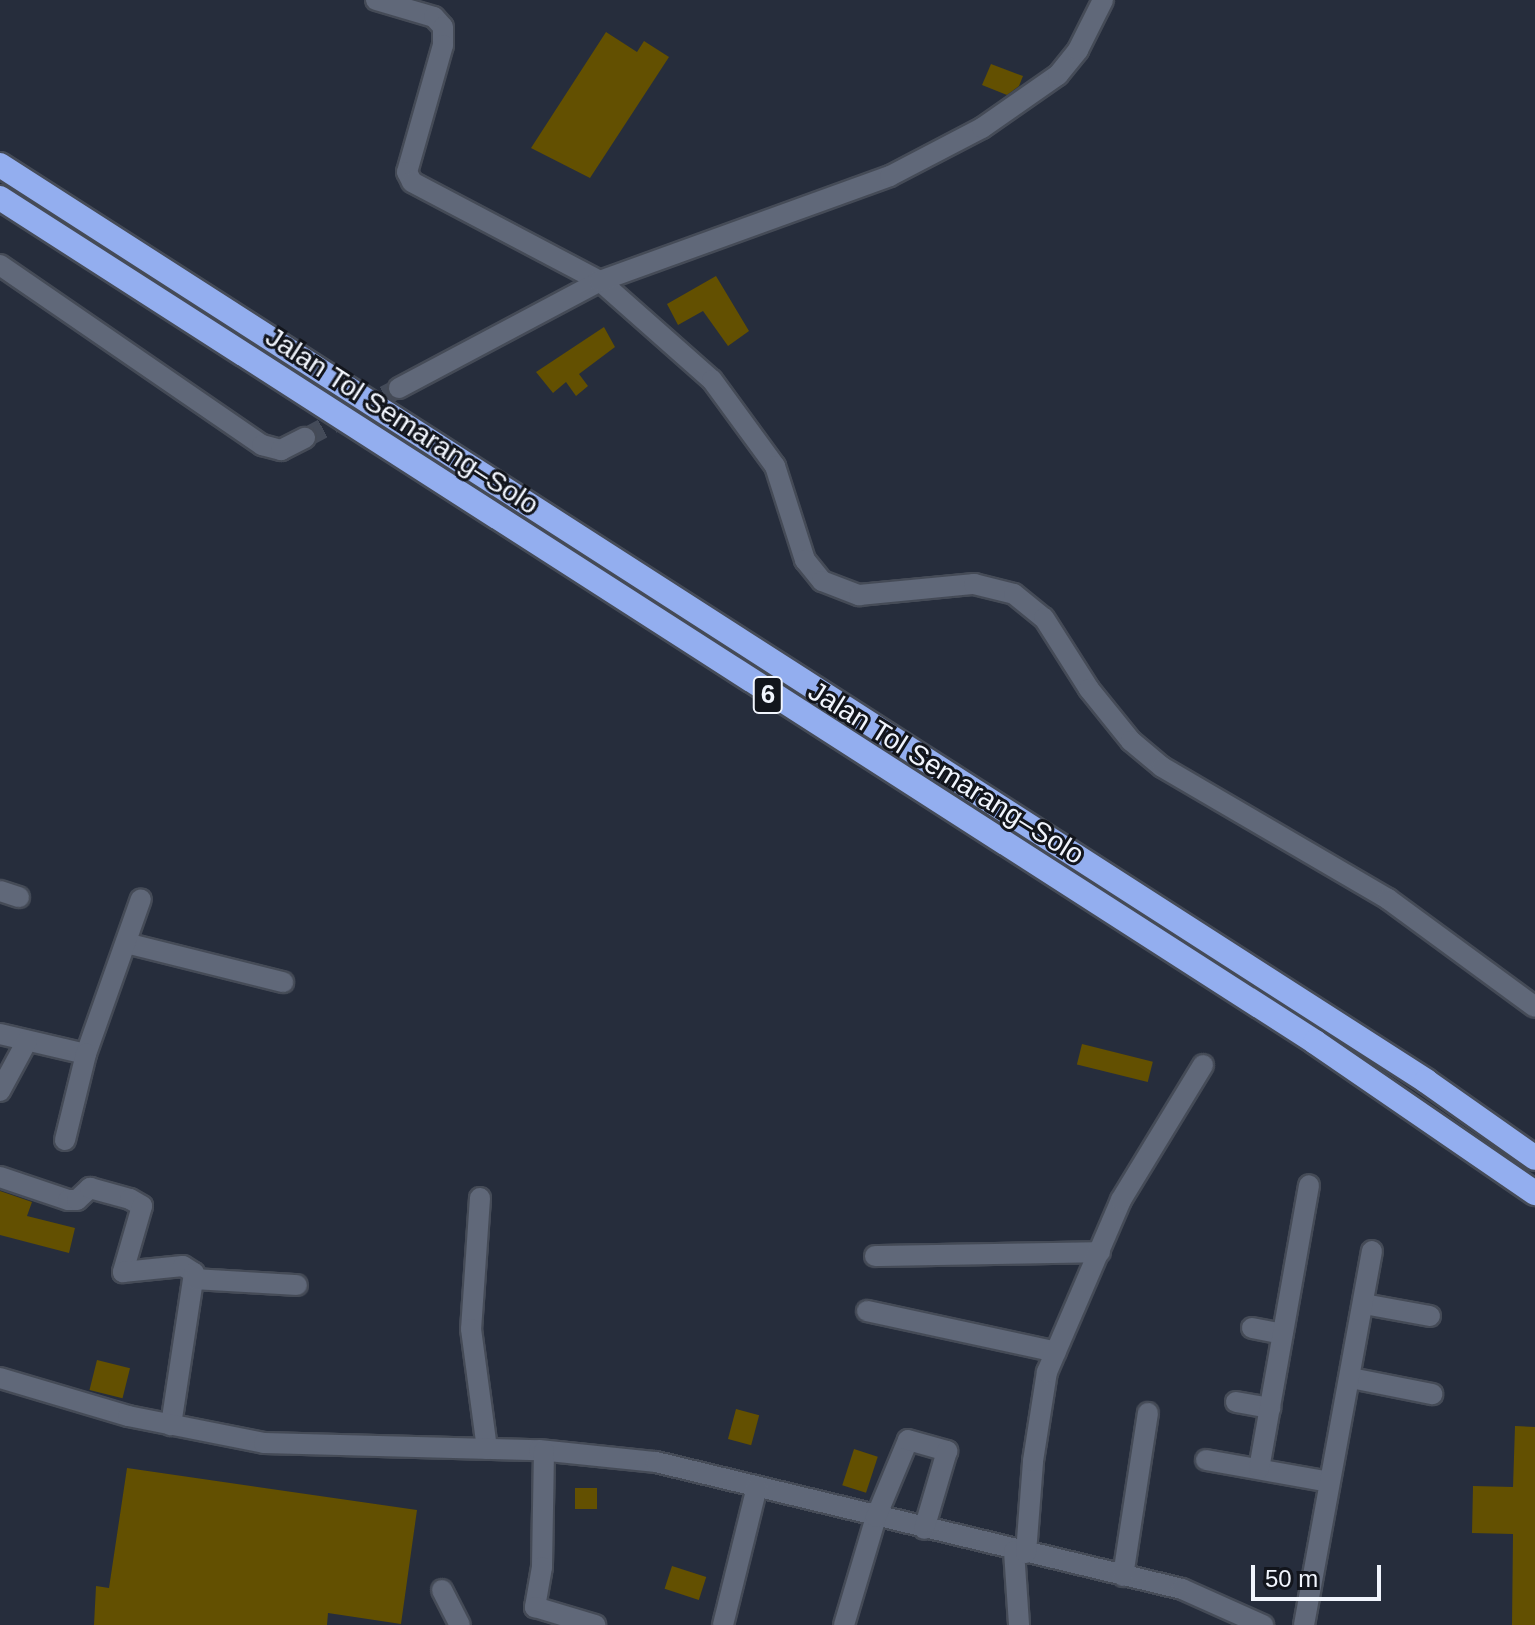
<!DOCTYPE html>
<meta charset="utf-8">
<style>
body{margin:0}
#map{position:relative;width:1535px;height:1625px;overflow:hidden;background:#262d3c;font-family:Helvetica,sans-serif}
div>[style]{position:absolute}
.building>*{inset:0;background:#635001;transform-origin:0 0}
.minor-tunnel>*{height:20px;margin-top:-10px;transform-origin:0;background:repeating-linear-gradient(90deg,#444b59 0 20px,transparent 0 30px)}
.roads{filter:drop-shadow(2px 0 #454b57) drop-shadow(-2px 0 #454b57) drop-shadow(0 2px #454b57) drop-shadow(0 -2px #454b57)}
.minor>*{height:20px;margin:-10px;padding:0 10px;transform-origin:10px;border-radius:10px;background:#606879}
.highway>*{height:24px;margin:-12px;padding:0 12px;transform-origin:12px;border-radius:12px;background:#93aeef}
span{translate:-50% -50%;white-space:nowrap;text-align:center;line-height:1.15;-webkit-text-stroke:6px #12151c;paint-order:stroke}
.shield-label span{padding:2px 6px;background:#12151c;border:2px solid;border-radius:6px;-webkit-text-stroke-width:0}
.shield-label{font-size:26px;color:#f1f5fd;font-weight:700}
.street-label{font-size:28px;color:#f1f5fd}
.scale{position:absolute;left:1251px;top:1565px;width:130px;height:36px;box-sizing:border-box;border:4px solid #f1f5fd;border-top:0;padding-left:10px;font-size:24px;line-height:28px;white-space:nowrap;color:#f1f5fd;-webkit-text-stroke:6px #12151c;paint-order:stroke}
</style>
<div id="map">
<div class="building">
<div style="clip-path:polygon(606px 32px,637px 52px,644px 41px,669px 57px,590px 178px,531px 148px)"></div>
<div style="clip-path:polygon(991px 64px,1023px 76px,1019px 86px,1007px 95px,982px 85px)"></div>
<div style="clip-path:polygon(716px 276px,749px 331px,728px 346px,703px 311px,678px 325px,667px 304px)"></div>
<div style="clip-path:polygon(604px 327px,615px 347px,579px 374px,588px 386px,576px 396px,566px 382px,553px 393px,536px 372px)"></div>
<div style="left:1082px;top:1044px;width:73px;height:21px;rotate:14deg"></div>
<div style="clip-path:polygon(0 1191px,32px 1202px,27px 1216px,75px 1228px,69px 1253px,0 1235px)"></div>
<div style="left:97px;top:1360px;width:34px;height:31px;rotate:14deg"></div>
<div style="left:736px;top:1409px;width:24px;height:31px;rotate:15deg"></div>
<div style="clip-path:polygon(1515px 1426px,1535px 1427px,1535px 1625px,1512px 1625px,1513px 1534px,1472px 1533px,1473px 1486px,1513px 1487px)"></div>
<div style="left:854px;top:1449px;width:25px;height:38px;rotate:18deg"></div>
<div style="clip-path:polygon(127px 1468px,417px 1510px,401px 1624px,328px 1613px,327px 1625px,94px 1625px,96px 1586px,109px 1588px)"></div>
<div style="left:575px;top:1488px;width:22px;height:21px"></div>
<div style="left:672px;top:1566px;width:36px;height:24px;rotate:18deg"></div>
</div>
<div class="minor-tunnel">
<div style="left:305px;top:438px;width:106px;rotate:-28deg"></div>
</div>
<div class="roads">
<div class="minor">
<div style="left:376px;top:0;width:60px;rotate:16.3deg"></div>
<div style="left:434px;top:17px;width:13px;rotate:48deg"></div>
<div style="left:443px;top:27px;width:18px;rotate:90deg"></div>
<div style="left:443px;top:45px;width:132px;rotate:105.8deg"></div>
<div style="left:407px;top:172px;width:11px;rotate:63deg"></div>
<div style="left:412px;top:182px;width:212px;rotate:27.8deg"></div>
<div style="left:600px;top:281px;width:149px;rotate:41.5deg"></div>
<div style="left:712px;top:380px;width:107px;rotate:53.8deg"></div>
<div style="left:775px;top:466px;width:99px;rotate:72.3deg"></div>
<div style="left:805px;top:560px;width:27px;rotate:51deg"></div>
<div style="left:822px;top:581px;width:40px;rotate:21deg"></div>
<div style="left:859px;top:595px;width:116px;rotate:-5.5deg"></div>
<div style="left:974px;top:584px;width:41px;rotate:14deg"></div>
<div style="left:1014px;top:594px;width:38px;rotate:39deg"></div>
<div style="left:1044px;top:618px;width:84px;rotate:57.6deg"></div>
<div style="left:1089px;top:689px;width:67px;rotate:51.1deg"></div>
<div style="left:1131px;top:741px;width:40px;rotate:40deg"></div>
<div style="left:1162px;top:767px;width:262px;rotate:30.3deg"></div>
<div style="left:1388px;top:899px;width:182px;rotate:36.3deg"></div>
<div style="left:0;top:265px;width:318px;rotate:34.5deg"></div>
<div style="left:262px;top:445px;width:20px;rotate:15deg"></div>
<div style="left:281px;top:450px;width:27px;rotate:-27deg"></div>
<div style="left:399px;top:388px;width:228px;rotate:-28deg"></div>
<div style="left:600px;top:281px;width:308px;rotate:-19.9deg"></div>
<div style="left:890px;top:176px;width:104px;rotate:-27.6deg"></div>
<div style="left:982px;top:128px;width:93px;rotate:-34.9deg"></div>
<div style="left:1058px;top:75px;width:32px;rotate:-51deg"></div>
<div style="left:1078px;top:50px;width:56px;rotate:-63.4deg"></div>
<div style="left:0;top:891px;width:20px;rotate:18deg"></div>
<div style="left:126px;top:943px;width:162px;rotate:14deg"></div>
<div style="left:0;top:1034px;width:88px;rotate:13.1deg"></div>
<div style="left:86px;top:1054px;width:164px;rotate:-70.5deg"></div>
<div style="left:0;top:1091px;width:57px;rotate:-61.6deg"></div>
<div style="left:65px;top:1140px;width:89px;rotate:-76.3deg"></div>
<div style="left:0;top:1177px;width:72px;rotate:18.7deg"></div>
<div style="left:68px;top:1200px;width:9px"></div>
<div style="left:77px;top:1200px;width:18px;rotate:-43deg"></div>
<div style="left:90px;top:1188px;width:41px;rotate:15.4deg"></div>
<div style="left:130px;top:1199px;width:14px;rotate:30deg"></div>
<div style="left:142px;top:1206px;width:69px;rotate:106.1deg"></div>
<div style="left:123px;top:1272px;width:60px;rotate:-5.7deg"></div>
<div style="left:183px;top:1266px;width:13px;rotate:32deg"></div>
<div style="left:194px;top:1273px;width:154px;rotate:98.6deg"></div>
<div style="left:480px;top:1198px;width:131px;rotate:93.9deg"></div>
<div style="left:471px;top:1329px;width:121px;rotate:82.4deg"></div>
<div style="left:875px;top:1256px;width:225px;rotate:-1deg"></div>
<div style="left:195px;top:1279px;width:102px;rotate:3.4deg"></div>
<div style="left:1364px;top:1304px;width:67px;rotate:10.3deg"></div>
<div style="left:867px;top:1311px;width:193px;rotate:12.2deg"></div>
<div style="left:1252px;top:1328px;width:31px;rotate:11deg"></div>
<div style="left:0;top:1378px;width:134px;rotate:16.5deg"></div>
<div style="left:128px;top:1416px;width:139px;rotate:11.2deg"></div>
<div style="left:264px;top:1443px;width:275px;rotate:1.5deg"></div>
<div style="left:539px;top:1450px;width:118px;rotate:5.9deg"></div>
<div style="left:656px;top:1462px;width:541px;rotate:13.57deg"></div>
<div style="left:1182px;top:1589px;width:89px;rotate:24deg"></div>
<div style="left:1351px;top:1378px;width:83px;rotate:11.2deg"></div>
<div style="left:1236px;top:1402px;width:35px;rotate:10deg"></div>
<div style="left:544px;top:1451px;width:116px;rotate:91deg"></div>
<div style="left:542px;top:1567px;width:41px;rotate:99.9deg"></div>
<div style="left:535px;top:1607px;width:63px;rotate:16.7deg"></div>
<div style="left:1206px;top:1460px;width:125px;rotate:10.1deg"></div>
<div style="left:1259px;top:1469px;width:288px;rotate:-80deg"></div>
<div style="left:1014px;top:1551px;width:74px;rotate:86.1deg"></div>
<div style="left:1026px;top:1553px;width:92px;rotate:-85.6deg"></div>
<div style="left:1033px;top:1461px;width:90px;rotate:-81.1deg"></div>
<div style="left:1047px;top:1372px;width:187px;rotate:-66.7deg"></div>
<div style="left:1121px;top:1200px;width:158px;rotate:-58.7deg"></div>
<div style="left:1123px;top:1576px;width:165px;rotate:-81.3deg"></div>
<div style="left:442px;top:1590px;width:39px;rotate:63deg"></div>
<div style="left:723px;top:1625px;width:142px;rotate:-76.2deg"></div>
<div style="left:844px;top:1625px;width:113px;rotate:-73.5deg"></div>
<div style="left:876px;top:1517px;width:83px;rotate:-67.4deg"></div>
<div style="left:908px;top:1440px;width:41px;rotate:15.8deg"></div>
<div style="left:947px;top:1451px;width:81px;rotate:106.4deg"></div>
<div style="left:1304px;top:1625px;width:380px;rotate:-79.7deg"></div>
</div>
<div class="highway">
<div style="left:0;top:165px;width:1695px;rotate:32.71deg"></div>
<div style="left:1426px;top:1081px;width:133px;rotate:35.2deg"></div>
<div style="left:0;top:198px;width:1563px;rotate:32.69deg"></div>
<div style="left:1315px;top:1042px;width:267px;rotate:34.5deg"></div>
</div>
</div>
<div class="shield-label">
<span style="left:768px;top:695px">6</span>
</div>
<div class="street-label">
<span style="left:402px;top:421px;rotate:33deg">Jalan Tol Semarang–Solo</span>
<span style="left:946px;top:773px;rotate:32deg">Jalan Tol Semarang–Solo</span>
</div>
<div class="scale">50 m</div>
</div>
